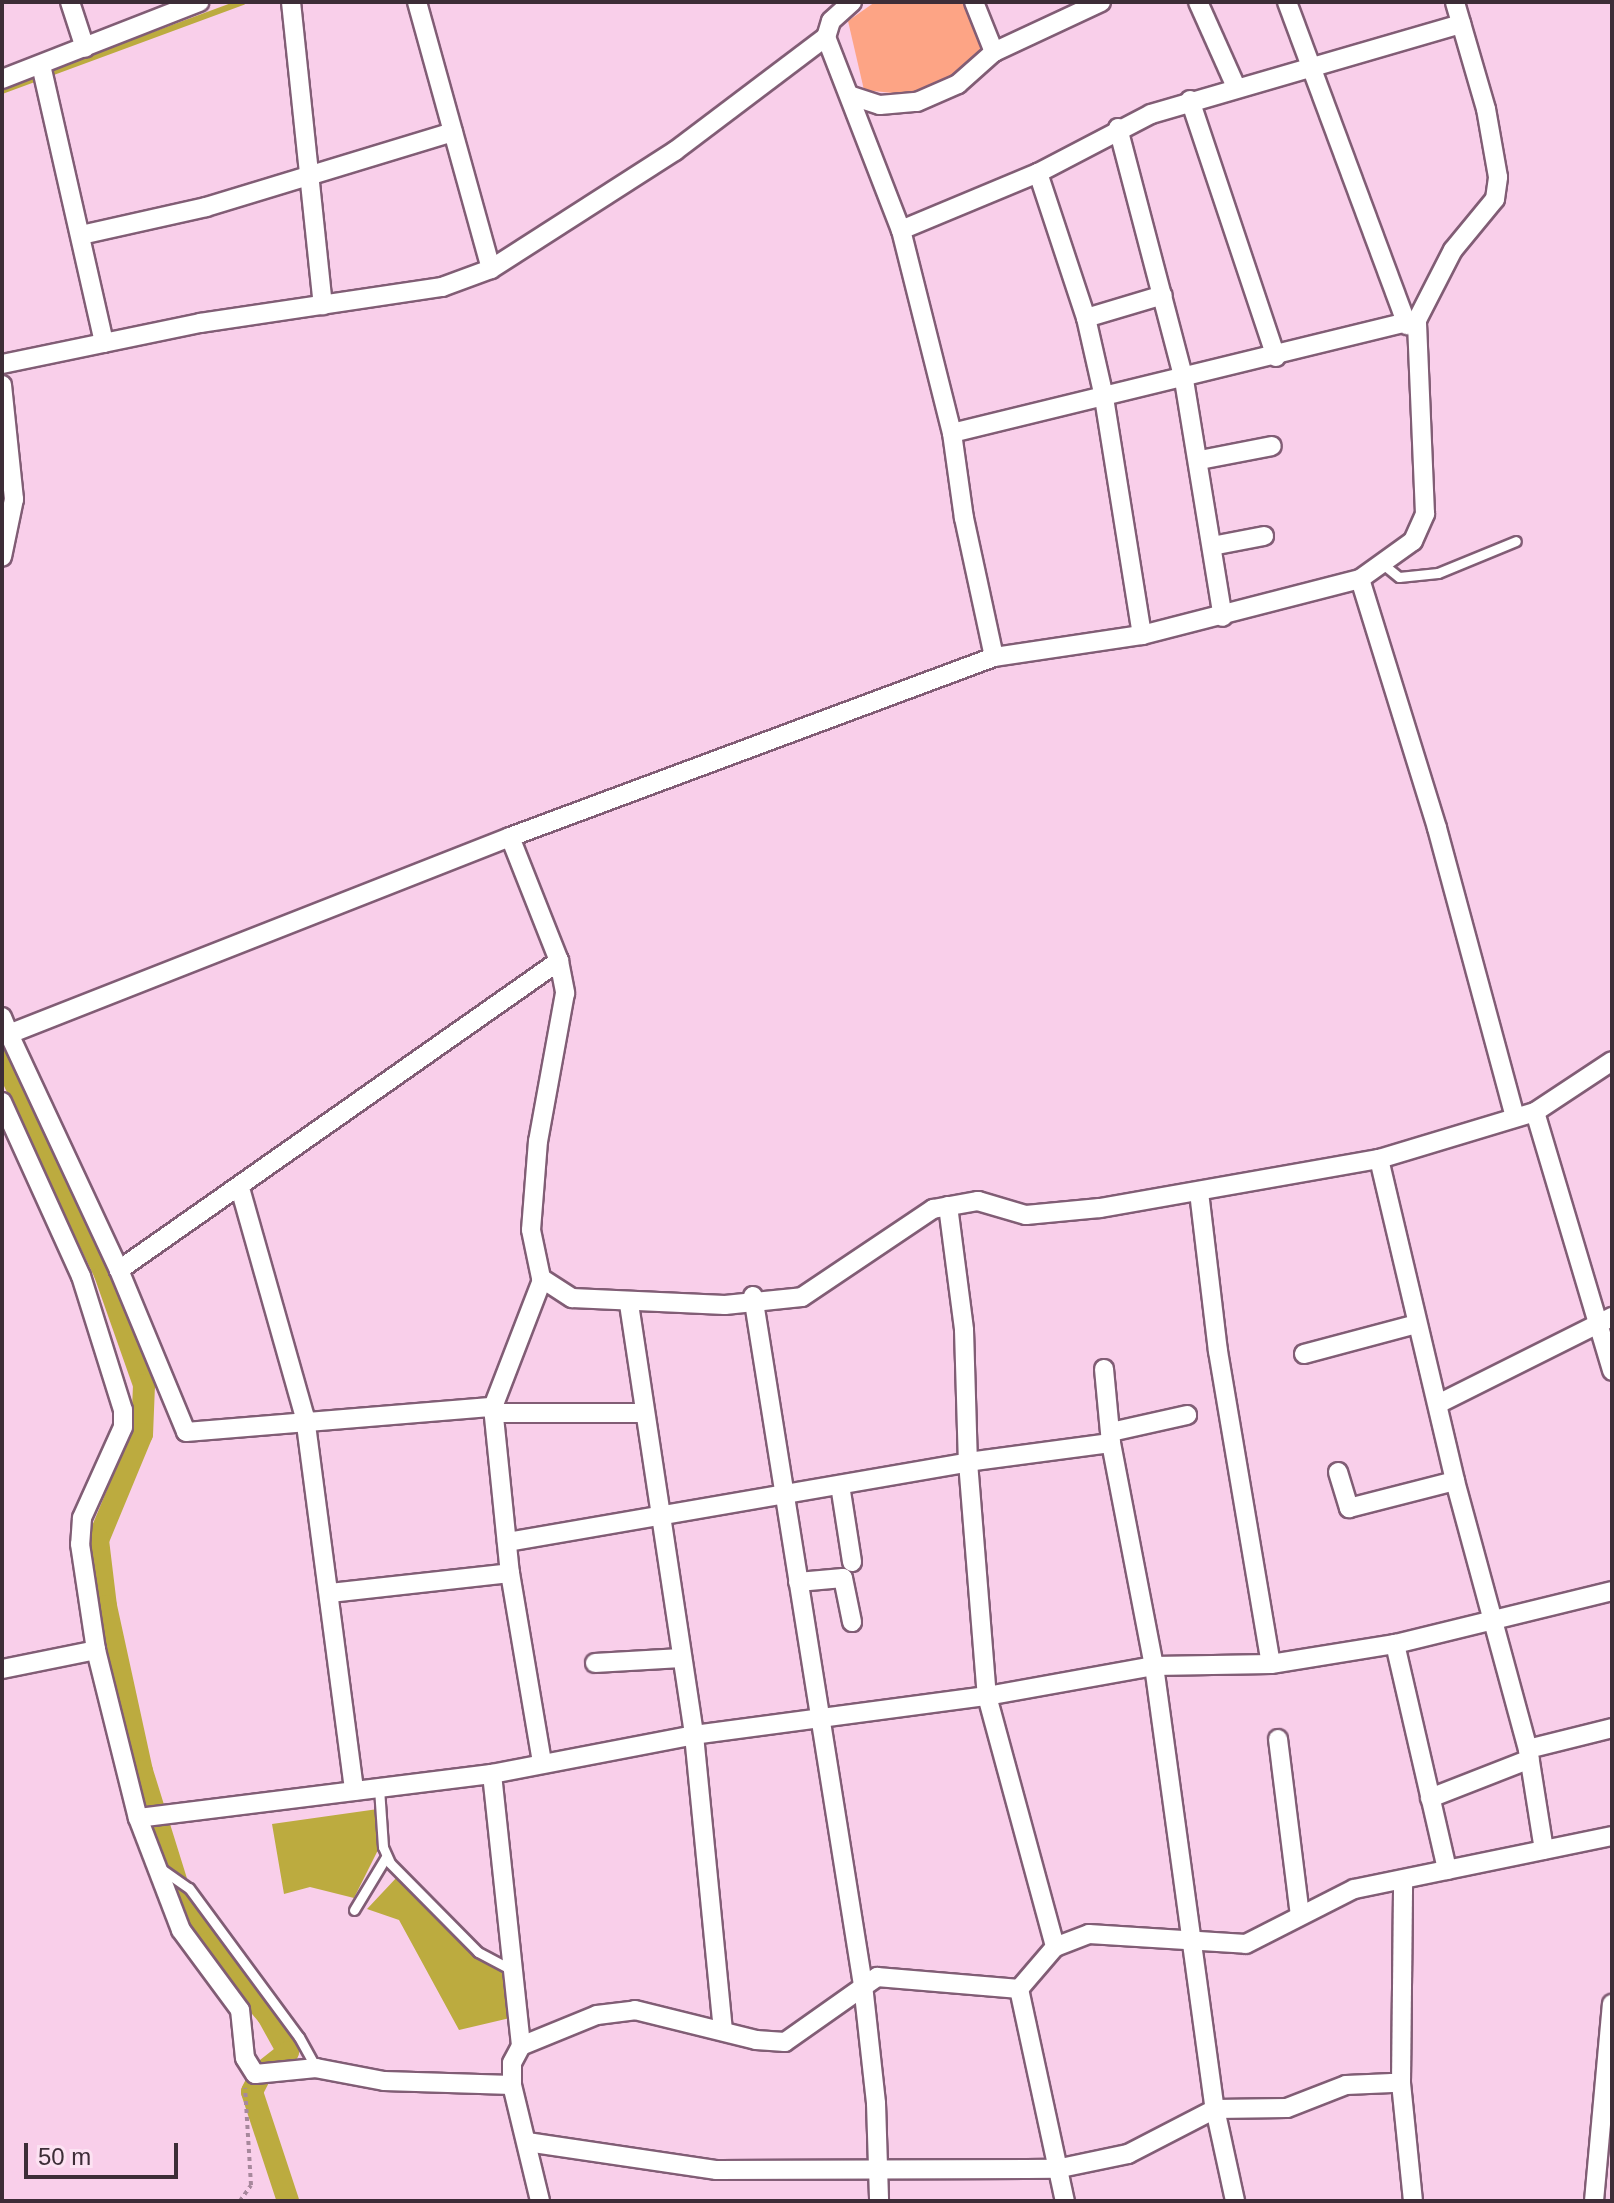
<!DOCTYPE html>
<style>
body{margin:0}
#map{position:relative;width:1614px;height:2203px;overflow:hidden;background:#f9cfea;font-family:Arial,sans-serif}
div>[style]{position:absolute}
.green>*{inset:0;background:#fda485}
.water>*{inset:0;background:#bcab3f}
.stream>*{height:6px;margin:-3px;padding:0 3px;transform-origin:3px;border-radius:3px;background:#bcab3f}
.canal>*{height:22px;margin:-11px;padding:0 11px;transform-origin:11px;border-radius:11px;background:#bcab3f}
.path>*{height:4px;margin-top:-2px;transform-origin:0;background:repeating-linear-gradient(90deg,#a7889c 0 4px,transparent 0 8px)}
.roads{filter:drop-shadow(2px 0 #815d75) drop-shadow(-2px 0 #815d75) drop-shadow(0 2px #815d75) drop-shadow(0 -2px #815d75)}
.service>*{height:9px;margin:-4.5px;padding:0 4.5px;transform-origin:4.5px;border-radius:4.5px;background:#fff}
.minor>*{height:18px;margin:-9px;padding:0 9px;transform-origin:9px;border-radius:9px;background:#fff}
span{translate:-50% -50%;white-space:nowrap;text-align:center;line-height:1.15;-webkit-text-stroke:6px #fce2f2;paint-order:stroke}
.frame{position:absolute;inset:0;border:4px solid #3d2d37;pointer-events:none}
.scale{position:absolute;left:24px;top:2143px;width:154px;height:36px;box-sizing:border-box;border:4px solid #3d2d37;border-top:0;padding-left:10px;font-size:24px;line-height:28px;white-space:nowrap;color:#3d2d37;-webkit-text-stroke:6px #fce2f2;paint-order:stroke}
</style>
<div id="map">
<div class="green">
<div style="clip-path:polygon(875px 2px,981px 2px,1003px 54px,931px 97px,864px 90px,848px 21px)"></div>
</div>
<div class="water">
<div style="clip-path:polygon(378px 1809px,379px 1848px,354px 1898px,310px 1887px,284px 1894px,272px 1824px)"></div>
<div style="clip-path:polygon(398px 1876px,481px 1959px,507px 1970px,510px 2018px,459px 2030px,399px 1920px,367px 1909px)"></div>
</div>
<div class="stream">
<div style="left:2px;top:91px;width:257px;rotate:-20.3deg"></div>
</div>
<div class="canal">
<div style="left:2px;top:1056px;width:241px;rotate:64.7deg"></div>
<div style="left:105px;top:1274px;width:118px;rotate:70.6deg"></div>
<div style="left:144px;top:1385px;width:49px;rotate:92.3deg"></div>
<div style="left:142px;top:1434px;width:115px;rotate:112.5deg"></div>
<div style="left:98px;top:1540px;width:66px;rotate:83.1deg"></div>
<div style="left:106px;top:1606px;width:169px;rotate:77.7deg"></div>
<div style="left:142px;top:1771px;width:131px;rotate:72.7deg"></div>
<div style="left:181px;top:1896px;width:54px;rotate:60.1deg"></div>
<div style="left:208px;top:1943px;width:94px;rotate:50.6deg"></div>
<div style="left:268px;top:2016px;width:41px;rotate:60.9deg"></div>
<div style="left:288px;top:2052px;width:33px;rotate:142deg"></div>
<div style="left:262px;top:2072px;width:22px;rotate:117deg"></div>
<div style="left:252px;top:2092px;width:115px;rotate:71.7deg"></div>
</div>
<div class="path">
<div style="left:240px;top:2201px;width:19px;rotate:-55deg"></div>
<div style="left:251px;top:2185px;width:97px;rotate:-93.5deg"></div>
</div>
<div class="roads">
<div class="service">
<div style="left:1384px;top:565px;width:19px;rotate:39deg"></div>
<div style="left:1399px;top:577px;width:39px;rotate:-6deg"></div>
<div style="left:1438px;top:573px;width:84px;rotate:-22.3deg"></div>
<div style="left:379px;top:1788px;width:59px;rotate:86.1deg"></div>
<div style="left:383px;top:1847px;width:17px;rotate:66deg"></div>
<div style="left:390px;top:1863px;width:125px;rotate:45.3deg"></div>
<div style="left:478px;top:1952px;width:38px;rotate:28deg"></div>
<div style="left:160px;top:1868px;width:35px;rotate:35deg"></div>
<div style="left:189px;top:1888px;width:185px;rotate:53.6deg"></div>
<div style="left:299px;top:2037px;width:35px;rotate:61deg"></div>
<div style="left:354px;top:1910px;width:62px;rotate:-58.9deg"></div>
</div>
<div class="minor">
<div style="left:70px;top:2px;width:48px;rotate:71.9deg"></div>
<div style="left:291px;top:2px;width:305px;rotate:84deg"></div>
<div style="left:417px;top:2px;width:277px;rotate:74.5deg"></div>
<div style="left:852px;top:2px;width:28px;rotate:138deg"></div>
<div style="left:831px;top:21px;width:17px;rotate:107deg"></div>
<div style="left:826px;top:37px;width:207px;rotate:68.8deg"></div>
<div style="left:901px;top:230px;width:209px;rotate:75.9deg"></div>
<div style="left:952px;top:433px;width:86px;rotate:82deg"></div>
<div style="left:964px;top:518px;width:142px;rotate:77.8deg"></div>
<div style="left:994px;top:657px;width:150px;rotate:-8.5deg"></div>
<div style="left:1142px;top:635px;width:225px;rotate:-14.4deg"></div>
<div style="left:1360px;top:579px;width:65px;rotate:-35.6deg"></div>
<div style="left:1413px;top:541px;width:30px;rotate:-66deg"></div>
<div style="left:1425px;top:514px;width:194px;rotate:-92.4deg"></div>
<div style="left:1417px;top:320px;width:79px;rotate:-62.8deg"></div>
<div style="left:1453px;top:250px;width:66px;rotate:-50.5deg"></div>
<div style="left:1495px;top:199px;width:22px;rotate:-82deg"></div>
<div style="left:1498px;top:177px;width:69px;rotate:-100deg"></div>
<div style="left:1486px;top:109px;width:111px;rotate:-106.2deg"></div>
<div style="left:974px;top:2px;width:54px;rotate:68.2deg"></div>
<div style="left:1198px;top:2px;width:93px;rotate:65.9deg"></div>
<div style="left:1287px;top:2px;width:345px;rotate:69.6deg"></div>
<div style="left:41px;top:65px;width:285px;rotate:77.2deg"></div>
<div style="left:2px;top:79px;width:212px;rotate:-21.3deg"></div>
<div style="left:852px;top:96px;width:29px;rotate:18deg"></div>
<div style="left:880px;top:105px;width:37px;rotate:-5deg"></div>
<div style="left:917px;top:102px;width:45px;rotate:-23.7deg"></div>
<div style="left:958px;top:84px;width:48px;rotate:-41.6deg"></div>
<div style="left:994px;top:52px;width:118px;rotate:-25deg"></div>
<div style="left:1190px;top:100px;width:271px;rotate:71.5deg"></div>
<div style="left:1118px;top:128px;width:260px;rotate:75.3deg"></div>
<div style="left:1184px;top:380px;width:240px;rotate:80.7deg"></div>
<div style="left:901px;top:230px;width:148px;rotate:-22.6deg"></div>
<div style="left:81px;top:235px;width:128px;rotate:-12.6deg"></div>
<div style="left:206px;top:207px;width:258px;rotate:-16.9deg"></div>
<div style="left:1086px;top:318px;width:80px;rotate:-16.6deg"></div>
<div style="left:2px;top:364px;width:202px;rotate:-11.7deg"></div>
<div style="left:200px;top:323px;width:245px;rotate:-8.5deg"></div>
<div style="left:442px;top:287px;width:52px;rotate:-20.2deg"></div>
<div style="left:491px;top:269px;width:219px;rotate:-32.7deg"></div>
<div style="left:675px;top:151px;width:189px;rotate:-37.1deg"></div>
<div style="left:2px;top:385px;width:115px;rotate:84deg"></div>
<div style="left:14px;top:499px;width:59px;rotate:101.7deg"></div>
<div style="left:952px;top:433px;width:479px;rotate:-13.7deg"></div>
<div style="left:1200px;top:460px;width:73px;rotate:-11deg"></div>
<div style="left:1212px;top:546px;width:53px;rotate:-10.9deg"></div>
<div style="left:1360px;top:579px;width:261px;rotate:72.8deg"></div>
<div style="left:1437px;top:828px;width:299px;rotate:74.9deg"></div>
<div style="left:1142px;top:635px;width:241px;rotate:-99.1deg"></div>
<div style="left:1104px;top:397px;width:81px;rotate:-102.8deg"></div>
<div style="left:1086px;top:318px;width:153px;rotate:-108.3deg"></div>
<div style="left:1038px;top:173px;width:127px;rotate:-27.6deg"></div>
<div style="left:1151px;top:114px;width:323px;rotate:-16.2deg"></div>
<div style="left:510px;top:837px;width:133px;rotate:68.4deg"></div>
<div style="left:559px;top:961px;width:33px;rotate:79deg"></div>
<div style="left:565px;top:993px;width:150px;rotate:100.3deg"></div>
<div style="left:538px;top:1141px;width:89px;rotate:94.5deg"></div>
<div style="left:531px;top:1230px;width:49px;rotate:78.2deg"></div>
<div style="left:541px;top:1278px;width:37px;rotate:33deg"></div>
<div style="left:572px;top:1298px;width:153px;rotate:2.6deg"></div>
<div style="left:725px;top:1305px;width:77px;rotate:-5.9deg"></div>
<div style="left:802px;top:1297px;width:158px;rotate:-33.9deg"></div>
<div style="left:933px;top:1209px;width:46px;rotate:-10.1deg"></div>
<div style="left:978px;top:1201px;width:50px;rotate:16.3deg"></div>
<div style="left:1026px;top:1215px;width:74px;rotate:-5.4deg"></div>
<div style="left:1100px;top:1208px;width:283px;rotate:-10deg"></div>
<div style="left:1379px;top:1159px;width:163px;rotate:-16.8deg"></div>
<div style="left:1535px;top:1112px;width:92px;rotate:-33.5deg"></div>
<div style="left:2px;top:1017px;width:18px;rotate:68deg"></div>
<div style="left:9px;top:1034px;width:538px;rotate:-21.47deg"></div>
<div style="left:510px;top:837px;width:516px;rotate:-20.4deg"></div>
<div style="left:9px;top:1034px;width:260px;rotate:65deg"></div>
<div style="left:119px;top:1270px;width:175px;rotate:67.5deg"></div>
<div style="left:186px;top:1432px;width:308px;rotate:-4.7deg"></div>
<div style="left:493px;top:1407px;width:136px;rotate:-68.9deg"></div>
<div style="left:2px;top:1102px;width:191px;rotate:65.6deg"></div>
<div style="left:81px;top:1276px;width:140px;rotate:72.6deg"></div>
<div style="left:123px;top:1410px;width:17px;rotate:90deg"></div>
<div style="left:123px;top:1427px;width:100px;rotate:114.3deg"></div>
<div style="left:82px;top:1518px;width:26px;rotate:94deg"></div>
<div style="left:80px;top:1544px;width:107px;rotate:81.4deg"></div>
<div style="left:96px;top:1650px;width:173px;rotate:76deg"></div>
<div style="left:1535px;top:1112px;width:270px;rotate:73.4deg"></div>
<div style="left:1379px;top:1159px;width:331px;rotate:76.7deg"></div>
<div style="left:1455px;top:1481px;width:278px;rotate:74.8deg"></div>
<div style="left:1528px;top:1749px;width:87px;rotate:-14deg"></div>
<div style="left:240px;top:1188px;width:238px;rotate:74.2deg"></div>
<div style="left:305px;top:1417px;width:377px;rotate:82.5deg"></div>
<div style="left:1199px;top:1192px;width:160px;rotate:83.2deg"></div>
<div style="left:1218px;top:1351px;width:317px;rotate:80.4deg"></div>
<div style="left:948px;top:1206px;width:125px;rotate:82.6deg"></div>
<div style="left:964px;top:1330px;width:132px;rotate:88.3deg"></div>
<div style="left:968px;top:1462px;width:235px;rotate:85.4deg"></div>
<div style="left:987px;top:1696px;width:260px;rotate:74.8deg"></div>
<div style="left:119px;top:1270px;width:538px;rotate:-35.08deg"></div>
<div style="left:753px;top:1296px;width:698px;rotate:80.93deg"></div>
<div style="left:863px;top:1985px;width:119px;rotate:83.7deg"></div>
<div style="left:876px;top:2103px;width:98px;rotate:88.2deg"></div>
<div style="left:629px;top:1304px;width:436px;rotate:81.4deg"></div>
<div style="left:694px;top:1735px;width:295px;rotate:84.4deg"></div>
<div style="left:1304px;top:1354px;width:117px;rotate:-14.9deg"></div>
<div style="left:1104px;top:1369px;width:74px;rotate:84.6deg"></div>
<div style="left:1111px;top:1443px;width:227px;rotate:79.1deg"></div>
<div style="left:1154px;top:1666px;width:447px;rotate:82.2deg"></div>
<div style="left:1215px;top:2109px;width:94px;rotate:77.7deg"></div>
<div style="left:1438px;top:1404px;width:195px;rotate:-26.6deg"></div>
<div style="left:493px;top:1407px;width:167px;rotate:84.2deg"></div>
<div style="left:510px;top:1573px;width:192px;rotate:80.4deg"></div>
<div style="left:493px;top:1413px;width:148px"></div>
<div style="left:1111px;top:1432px;width:78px;rotate:-12.6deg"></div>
<div style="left:1338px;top:1472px;width:38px;rotate:73deg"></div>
<div style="left:1349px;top:1508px;width:109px;rotate:-14.3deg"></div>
<div style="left:840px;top:1485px;width:78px;rotate:81.1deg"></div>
<div style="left:507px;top:1542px;width:468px;rotate:-9.8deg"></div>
<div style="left:968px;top:1462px;width:144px;rotate:-7.6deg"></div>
<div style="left:798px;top:1582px;width:45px;rotate:-5.1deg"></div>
<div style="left:843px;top:1578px;width:45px;rotate:78.4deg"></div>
<div style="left:330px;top:1593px;width:181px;rotate:-6.3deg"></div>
<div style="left:1395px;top:1644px;width:232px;rotate:77deg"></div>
<div style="left:595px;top:1663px;width:86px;rotate:-3.3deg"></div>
<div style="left:2px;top:1669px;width:96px;rotate:-11.4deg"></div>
<div style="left:1278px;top:1739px;width:177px;rotate:82.9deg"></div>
<div style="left:1528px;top:1749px;width:102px;rotate:81deg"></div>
<div style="left:492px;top:1774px;width:274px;rotate:83.9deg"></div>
<div style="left:521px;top:2046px;width:19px;rotate:118deg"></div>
<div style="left:512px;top:2063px;width:22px;rotate:90deg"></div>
<div style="left:512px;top:2085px;width:119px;rotate:76.4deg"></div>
<div style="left:1430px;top:1798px;width:107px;rotate:-21.3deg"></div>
<div style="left:1019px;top:1989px;width:217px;rotate:77.8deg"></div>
<div style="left:521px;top:2046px;width:82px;rotate:-22.2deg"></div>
<div style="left:597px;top:2015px;width:38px;rotate:-7deg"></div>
<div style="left:635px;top:2010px;width:125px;rotate:13.9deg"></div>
<div style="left:756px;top:2040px;width:29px;rotate:4deg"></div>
<div style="left:785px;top:2042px;width:113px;rotate:-35.2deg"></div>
<div style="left:877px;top:1977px;width:143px;rotate:4.8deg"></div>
<div style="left:1019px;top:1989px;width:55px;rotate:-49.4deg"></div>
<div style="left:1055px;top:1947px;width:36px;rotate:-21deg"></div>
<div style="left:1089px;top:1934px;width:157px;rotate:3.6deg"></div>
<div style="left:1246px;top:1944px;width:121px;rotate:-27deg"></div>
<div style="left:1354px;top:1889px;width:263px;rotate:-11.6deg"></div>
<div style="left:1401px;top:2083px;width:203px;rotate:-89.4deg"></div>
<div style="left:512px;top:2085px;width:128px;rotate:-178.2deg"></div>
<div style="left:384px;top:2081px;width:69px;rotate:-169.2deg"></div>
<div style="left:316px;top:2068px;width:61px;rotate:174.4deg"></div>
<div style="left:255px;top:2074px;width:19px;rotate:-122deg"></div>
<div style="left:245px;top:2058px;width:48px;rotate:-95.9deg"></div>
<div style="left:240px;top:2010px;width:99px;rotate:-126.4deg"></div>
<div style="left:181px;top:1930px;width:120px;rotate:-111deg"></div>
<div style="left:138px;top:1818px;width:357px;rotate:-7.1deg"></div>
<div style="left:492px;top:1774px;width:206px;rotate:-10.9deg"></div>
<div style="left:694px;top:1735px;width:296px;rotate:-7.6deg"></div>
<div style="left:987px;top:1696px;width:170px;rotate:-10.2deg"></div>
<div style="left:1154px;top:1666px;width:117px;rotate:-1deg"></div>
<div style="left:1271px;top:1664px;width:126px;rotate:-9.2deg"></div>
<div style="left:1395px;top:1644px;width:223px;rotate:-13.7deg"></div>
<div style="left:527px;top:2142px;width:192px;rotate:8.4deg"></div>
<div style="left:717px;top:2170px;width:339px;rotate:-0.2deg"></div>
<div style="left:1056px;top:2169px;width:74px;rotate:-11.8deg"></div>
<div style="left:1128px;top:2154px;width:98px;rotate:-27.3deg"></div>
<div style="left:1215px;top:2109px;width:72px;rotate:-0.8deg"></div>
<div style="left:1287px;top:2108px;width:63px;rotate:-21.3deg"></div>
<div style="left:1346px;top:2085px;width:46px;rotate:-2.5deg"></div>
<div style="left:1392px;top:2083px;width:9px"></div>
<div style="left:1401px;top:2083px;width:119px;rotate:84.2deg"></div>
<div style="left:1594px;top:2201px;width:198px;rotate:-84.8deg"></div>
</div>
</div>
<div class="frame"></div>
<div class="scale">50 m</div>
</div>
